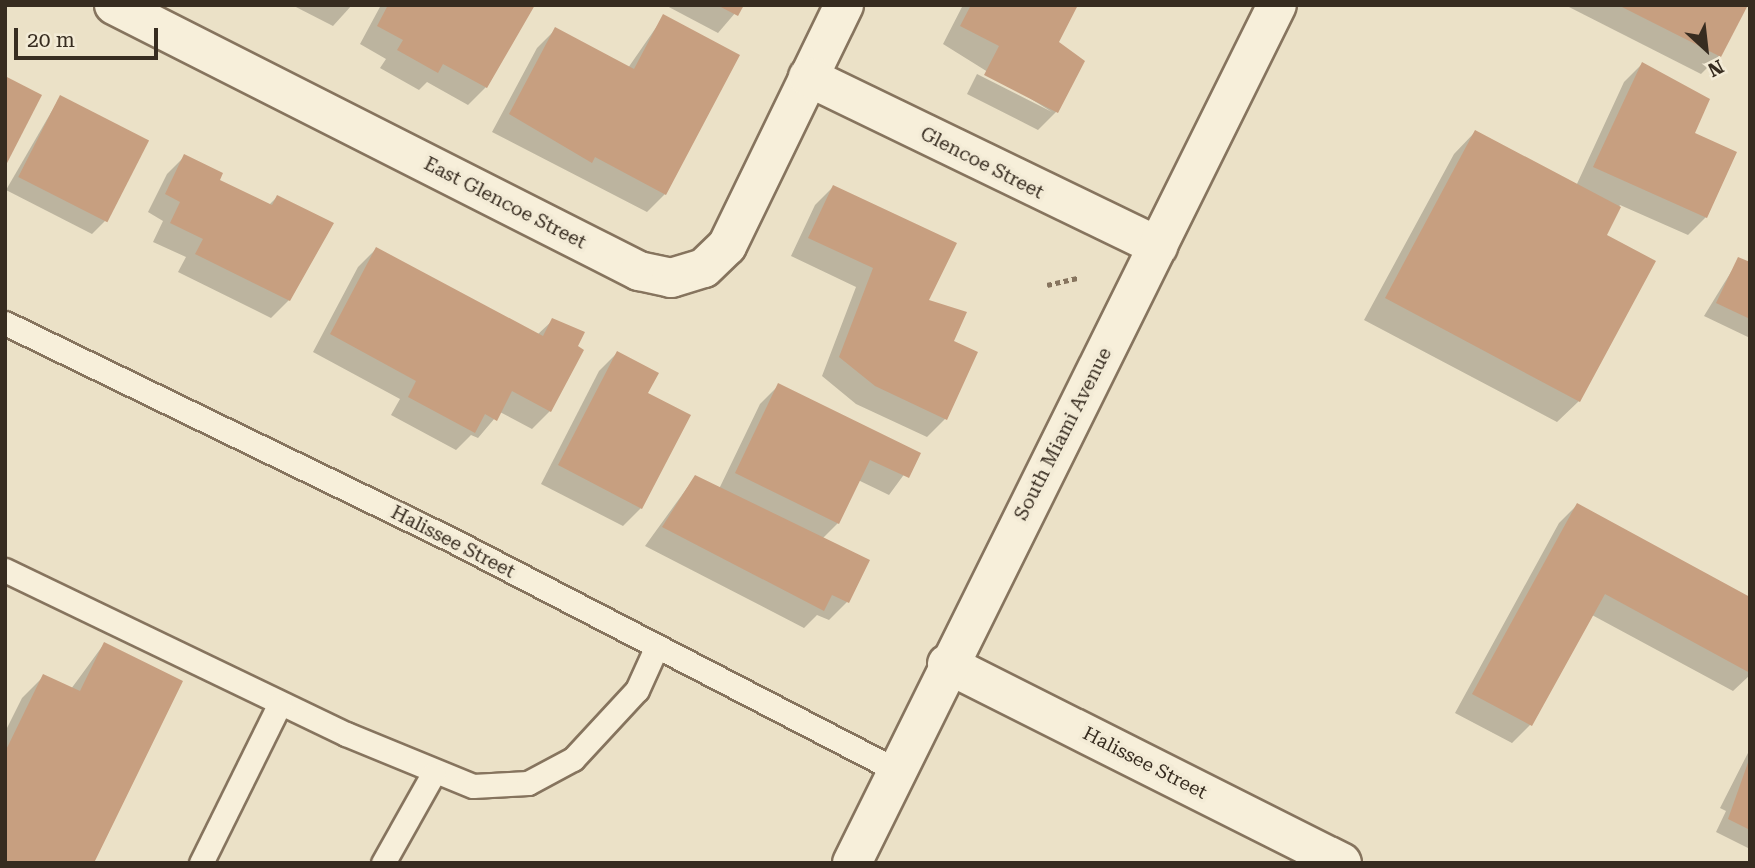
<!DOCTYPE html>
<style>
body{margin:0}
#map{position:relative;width:1755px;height:868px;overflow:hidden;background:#ebe1c7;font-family:"Roboto Serif",serif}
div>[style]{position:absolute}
.shadow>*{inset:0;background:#0003}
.building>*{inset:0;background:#c79f80;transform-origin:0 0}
.path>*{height:4.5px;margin-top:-2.25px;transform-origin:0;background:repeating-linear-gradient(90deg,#86745e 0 5px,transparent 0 8.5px)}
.roads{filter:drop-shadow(2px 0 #86745e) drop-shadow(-2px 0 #86745e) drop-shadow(0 2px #86745e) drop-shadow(0 -2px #86745e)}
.lane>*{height:23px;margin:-11.5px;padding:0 11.5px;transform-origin:11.5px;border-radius:11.5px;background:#f7efda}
.street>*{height:38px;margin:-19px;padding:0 19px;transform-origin:19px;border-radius:19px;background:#f7efda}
.secondary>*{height:38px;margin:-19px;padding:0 19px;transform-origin:19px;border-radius:19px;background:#f7efda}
span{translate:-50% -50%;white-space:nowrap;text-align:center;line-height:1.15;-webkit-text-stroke:7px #f3ebd6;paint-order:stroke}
.street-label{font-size:19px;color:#372c20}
.frame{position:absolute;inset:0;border:7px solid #372c20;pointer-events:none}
.north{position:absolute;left:1671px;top:14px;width:70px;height:70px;-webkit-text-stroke:5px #f3ebd6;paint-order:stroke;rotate:153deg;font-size:19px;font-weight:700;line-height:28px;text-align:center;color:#372c20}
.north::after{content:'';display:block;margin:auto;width:24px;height:32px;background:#372c20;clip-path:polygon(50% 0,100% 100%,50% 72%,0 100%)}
.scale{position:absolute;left:14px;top:28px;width:144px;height:32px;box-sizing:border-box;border:4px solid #372c20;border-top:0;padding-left:9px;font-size:21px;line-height:24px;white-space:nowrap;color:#372c20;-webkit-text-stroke:5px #f3ebd6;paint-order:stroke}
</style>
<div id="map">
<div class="shadow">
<div style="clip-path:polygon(292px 5px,352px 5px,333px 26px)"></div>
<div style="clip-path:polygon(381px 5px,530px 5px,532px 6px,486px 87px,468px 105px,427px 82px,419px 90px,380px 68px,386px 59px,360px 44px)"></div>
<div style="clip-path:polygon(665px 5px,742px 5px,718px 33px)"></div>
<div style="clip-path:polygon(963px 5px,1076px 5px,1056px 42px,1082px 62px,1056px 112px,1038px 130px,967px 94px,977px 74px,1052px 112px,943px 44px)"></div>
<div style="clip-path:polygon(1565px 5px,1746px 5px,1719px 56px,1701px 74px)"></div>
<div style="clip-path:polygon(664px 16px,738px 56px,665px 194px,647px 212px,492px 132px,537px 48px,555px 30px,628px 68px)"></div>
<div style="clip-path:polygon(1642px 64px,1706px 217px,1688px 235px,1620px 205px,1604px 236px,1579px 401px,1557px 422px,1364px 320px,1454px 154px,1475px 132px,1576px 186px,1624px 82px)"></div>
<div style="clip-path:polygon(60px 97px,105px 221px,92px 234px,6px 190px)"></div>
<div style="clip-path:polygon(185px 156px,217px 181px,269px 205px,277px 197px,289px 300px,271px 318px,178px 272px,186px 257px,153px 242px,163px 221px,148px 212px,167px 174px)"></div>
<div style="clip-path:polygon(833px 187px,927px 301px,952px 342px,945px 419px,927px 437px,856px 404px,822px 376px,856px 287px,791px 256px,815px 205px)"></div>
<div style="clip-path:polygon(376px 249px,537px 335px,553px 320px,550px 411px,532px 429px,500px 412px,478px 438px,471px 435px,456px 450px,391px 415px,400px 399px,313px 352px,358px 267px)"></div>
<div style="clip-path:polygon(1739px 259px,1750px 264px,1750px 338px,1704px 316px)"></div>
<div style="clip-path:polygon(617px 353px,646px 394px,641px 508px,623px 526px,541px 484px,599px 371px)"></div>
<div style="clip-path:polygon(778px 386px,919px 454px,889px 495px,858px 480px,838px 523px,822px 539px,867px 561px,847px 602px,829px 620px,817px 615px,804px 628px,645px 546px,695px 477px,719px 489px,760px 404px)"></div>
<div style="clip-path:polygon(1577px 505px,1750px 599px,1750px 675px,1733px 691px,1592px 615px,1530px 725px,1512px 743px,1455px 713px,1559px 523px)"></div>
<div style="clip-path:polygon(104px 644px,5px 863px,5px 732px,22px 698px,44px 676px,71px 689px)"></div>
<div style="clip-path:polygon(1750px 749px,1750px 849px,1716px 832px,1726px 811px,1720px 808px)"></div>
</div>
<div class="building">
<div style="clip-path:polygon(388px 5px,535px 5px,487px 88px,443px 64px,438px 73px,397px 50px,403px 40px,377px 26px)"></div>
<div style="clip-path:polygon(717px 5px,744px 5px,738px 16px)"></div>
<div style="clip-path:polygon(971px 5px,1078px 5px,1059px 42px,1085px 61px,1058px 113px,984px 75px,999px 46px,960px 26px)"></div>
<div style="clip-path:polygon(1618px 5px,1748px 5px,1721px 57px)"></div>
<div style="clip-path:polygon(663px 14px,740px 55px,666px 195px,595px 157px,592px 163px,509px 114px,555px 27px,634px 69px)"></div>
<div style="clip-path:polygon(1642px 62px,1710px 99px,1695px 133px,1737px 152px,1707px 218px,1593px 167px)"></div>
<div style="clip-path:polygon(5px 76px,42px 95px,5px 167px)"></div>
<div style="left:60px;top:95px;width:100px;height:92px;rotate:27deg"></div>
<div style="clip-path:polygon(1475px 130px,1621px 207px,1607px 235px,1656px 261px,1580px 402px,1385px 298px)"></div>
<div style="clip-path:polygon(184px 154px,223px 173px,220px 180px,272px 205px,277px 195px,334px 223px,290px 301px,195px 254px,203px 239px,170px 223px,180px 202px,165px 194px)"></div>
<div style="clip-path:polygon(833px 185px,957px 243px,929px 300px,967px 312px,954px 341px,978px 352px,947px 420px,875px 386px,839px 357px,873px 268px,808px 238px)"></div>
<div style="clip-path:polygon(376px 247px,543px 336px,552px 318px,585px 332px,578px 346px,584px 350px,551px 412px,512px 391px,497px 421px,485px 414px,475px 433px,408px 397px,416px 381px,330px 334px)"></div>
<div style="clip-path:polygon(1738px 257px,1750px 262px,1750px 319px,1716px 303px)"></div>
<div style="clip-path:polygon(617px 351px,659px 373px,648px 393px,691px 415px,642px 509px,558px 465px)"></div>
<div style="clip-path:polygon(778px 383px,921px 453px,909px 478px,870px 460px,839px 524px,735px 473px)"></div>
<div style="clip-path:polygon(695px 475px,870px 560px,849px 603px,832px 595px,824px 611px,662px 527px)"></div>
<div style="clip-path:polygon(1577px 503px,1750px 597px,1750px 673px,1605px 594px,1532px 726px,1472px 694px)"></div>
<div style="clip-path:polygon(104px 642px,183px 681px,94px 863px,5px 863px,5px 752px,43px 674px,80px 691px)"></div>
<div style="clip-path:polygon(1750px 757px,1750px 830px,1728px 819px)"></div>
</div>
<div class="path">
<div style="left:1047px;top:285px;width:31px;rotate:-13deg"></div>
</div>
<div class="roads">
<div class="lane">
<div style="left:5px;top:323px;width:492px;rotate:25.9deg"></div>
<div style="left:448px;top:538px;width:505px;rotate:27.38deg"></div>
<div style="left:5px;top:570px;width:378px;rotate:25.7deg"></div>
<div style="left:346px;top:734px;width:137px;rotate:22.3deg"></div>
<div style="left:473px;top:786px;width:55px;rotate:-3.1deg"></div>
<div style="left:528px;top:783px;width:51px;rotate:-28.1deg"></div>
<div style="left:573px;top:759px;width:94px;rotate:-47.2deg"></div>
<div style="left:637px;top:690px;width:48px;rotate:-65.6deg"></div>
<div style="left:201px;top:863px;width:178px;rotate:-63.7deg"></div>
<div style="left:383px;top:863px;width:102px;rotate:-60.7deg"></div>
</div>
<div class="street">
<div style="left:114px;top:5px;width:589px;rotate:26.87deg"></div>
<div style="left:639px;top:271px;width:33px;rotate:12deg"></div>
<div style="left:671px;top:278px;width:34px;rotate:-17deg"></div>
<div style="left:704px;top:268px;width:32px;rotate:-44deg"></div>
<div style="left:727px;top:246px;width:268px;rotate:-64.1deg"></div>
<div style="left:808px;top:77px;width:389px;rotate:25.8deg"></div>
<div style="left:947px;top:664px;width:442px;rotate:26.7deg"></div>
</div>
<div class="secondary">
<div style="left:852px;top:863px;width:957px;rotate:-63.65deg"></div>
</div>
</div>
<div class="street-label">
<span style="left:982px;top:163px;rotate:27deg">Glencoe Street</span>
<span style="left:505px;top:203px;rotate:27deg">East Glencoe Street</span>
<span style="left:1063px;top:434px;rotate:-63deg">South Miami Avenue</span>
<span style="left:453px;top:542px;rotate:27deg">Halissee Street</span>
<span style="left:1145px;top:763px;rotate:27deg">Halissee Street</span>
</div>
<div class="frame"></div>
<div class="north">N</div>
<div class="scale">20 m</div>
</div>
